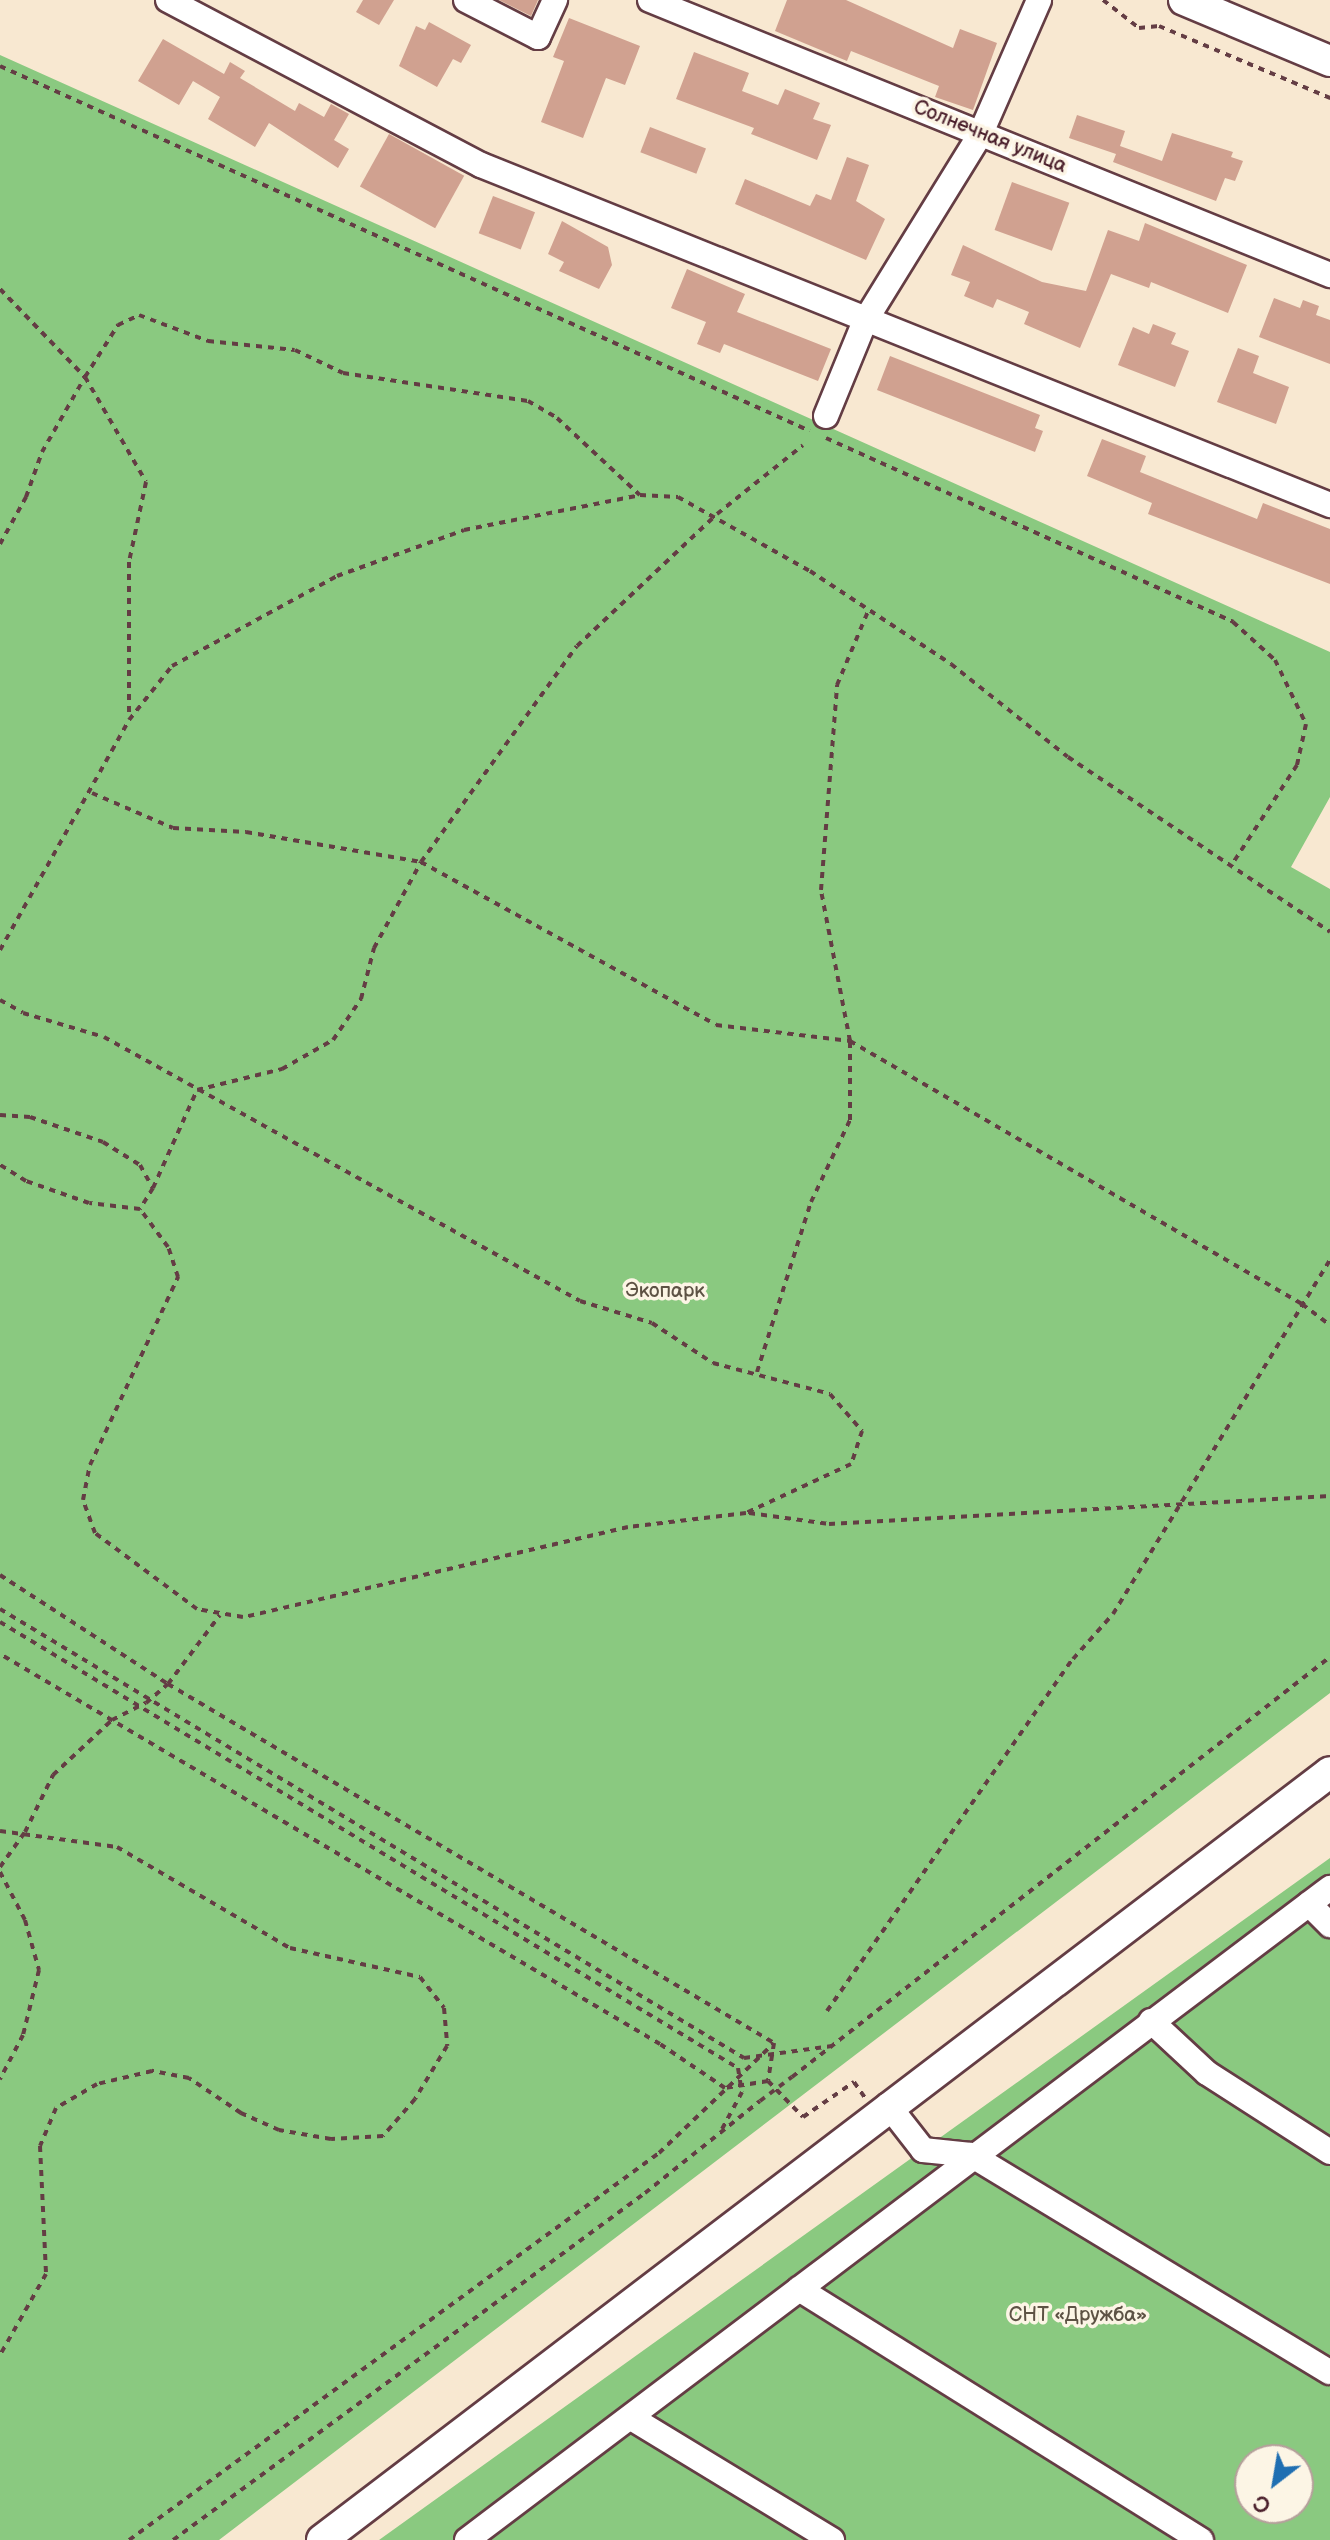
<!DOCTYPE html>
<meta charset="utf-8">
<style>
body{margin:0}
#map{position:relative;width:1330px;height:2540px;overflow:hidden;background:#f8e8d1;font-family:"Balsamiq Sans",sans-serif}
div>[style]{position:absolute}
.green>*{inset:0;background:#8ac980}
.building>*{inset:0;background:#d0a190;transform-origin:0 0}
.path>*{height:4px;margin-top:-2px;transform-origin:0;background:repeating-linear-gradient(90deg,#643d44 0 6px,transparent 0 12px)}
.roads{filter:drop-shadow(2px 0 #643d44) drop-shadow(-2px 0 #643d44) drop-shadow(0 2px #643d44) drop-shadow(0 -2px #643d44)}
.minor>*{height:24px;margin:-12px;padding:0 12px;transform-origin:12px;border-radius:12px;background:#fff}
.major>*{height:30px;margin:-15px;padding:0 15px;transform-origin:15px;border-radius:15px;background:#fff}
.path-bridge>*{height:4px;margin-top:-2px;transform-origin:0;background:repeating-linear-gradient(90deg,#643d44 0 6px,transparent 0 12px)}
span{translate:-50% -50%;white-space:nowrap;text-align:center;line-height:1.15;-webkit-text-stroke:7px #fcf5e5;paint-order:stroke}
.street-label{font-size:20px;color:#4a1f2b}
.park-label{font-size:20px;color:#5d5244}
.north{position:absolute;left:1234px;top:2444px;width:80px;height:80px;box-sizing:border-box;background:#fcf5e5;border:2px solid #b59f9b;border-radius:50%;rotate:211deg;font-size:22px;font-weight:700;line-height:32px;text-align:center;color:#4a1f2b}
.north::after{content:'';display:block;margin:auto;width:28px;height:36px;background:#1f6fb2;clip-path:polygon(50% 0,100% 100%,50% 72%,0 100%)}
</style>
<div id="map">
<div class="green">
<div style="clip-path:polygon(0 55px,1330px 652px,1330px 797px,1291px 867px,1330px 889px,1330px 1693px,219px 2540px,0 2540px)"></div>
<div style="clip-path:polygon(evenodd,1330px 1858px,1330px 2540px,379px 2540px,1330px 1858px,1250px 2460px,1298px 2460px,1298px 2508px,1250px 2508px,1250px 2460px)"></div>
</div>
<div class="building">
<div style="clip-path:polygon(363px 0,394px 0,379px 25px,356px 12px)"></div>
<div style="clip-path:polygon(499px 0,538px 0,531px 16px)"></div>
<div style="clip-path:polygon(787px 0,846px 0,953px 48px,960px 29px,997px 43px,973px 110px,935px 97px,939px 86px,851px 51px,847px 61px,775px 31px)"></div>
<div style="clip-path:polygon(569px 18px,640px 46px,625px 85px,606px 78px,583px 138px,541px 122px,564px 61px,553px 57px)"></div>
<div style="clip-path:polygon(429px 22px,471px 45px,461px 63px,453px 59px,437px 87px,399px 66px,416px 26px,425px 30px)"></div>
<div style="clip-path:polygon(163px 39px,224px 74px,230px 62px,245px 71px,240px 78px,295px 111px,299px 103px,324px 117px,331px 104px,349px 114px,334px 140px,349px 149px,338px 168px,269px 123px,255px 147px,208px 119px,220px 97px,193px 81px,179px 105px,138px 81px)"></div>
<div style="clip-path:polygon(694px 52px,749px 73px,742px 91px,778px 105px,785px 89px,820px 103px,813px 119px,831px 125px,817px 160px,751px 134px,754px 128px,676px 99px)"></div>
<div style="clip-path:polygon(1077px 115px,1125px 131px,1120px 146px,1162px 161px,1172px 133px,1233px 152px,1231px 157px,1243px 161px,1235px 181px,1225px 178px,1216px 201px,1113px 162px,1116px 154px,1069px 138px)"></div>
<div style="left:650px;top:127px;width:60px;height:27px;rotate:21deg"></div>
<div style="left:389px;top:134px;width:86px;height:60px;rotate:29deg"></div>
<div style="clip-path:polygon(847px 157px,869px 165px,856px 201px,885px 219px,866px 260px,735px 204px,745px 179px,810px 206px,816px 194px,831px 200px)"></div>
<div style="left:1012px;top:182px;width:61px;height:51px;rotate:20deg"></div>
<div style="left:493px;top:196px;width:45px;height:40px;rotate:21deg"></div>
<div style="clip-path:polygon(562px 221px,608px 247px,612px 265px,599px 289px,559px 271px,564px 262px,548px 254px)"></div>
<div style="clip-path:polygon(1145px 223px,1247px 265px,1228px 313px,1151px 282px,1149px 288px,1111px 274px,1080px 348px,1024px 324px,1029px 312px,997px 299px,993px 308px,964px 296px,970px 282px,951px 275px,963px 245px,1042px 282px,1086px 291px,1108px 230px,1139px 241px)"></div>
<div style="clip-path:polygon(687px 269px,745px 294px,737px 312px,831px 349px,818px 381px,724px 344px,720px 353px,697px 344px,706px 322px,671px 308px)"></div>
<div style="clip-path:polygon(1274px 298px,1300px 308px,1303px 300px,1319px 306px,1316px 315px,1330px 320px,1330px 364px,1259px 337px)"></div>
<div style="clip-path:polygon(1153px 324px,1176px 333px,1171px 344px,1189px 351px,1175px 387px,1118px 365px,1133px 327px,1149px 334px)"></div>
<div style="clip-path:polygon(1238px 348px,1259px 356px,1253px 373px,1289px 387px,1276px 424px,1217px 402px)"></div>
<div style="clip-path:polygon(890px 356px,1040px 415px,1035px 428px,1043px 431px,1035px 452px,877px 390px)"></div>
<div style="clip-path:polygon(1102px 439px,1146px 456px,1140px 472px,1257px 519px,1263px 503px,1330px 529px,1330px 584px,1148px 514px,1152px 503px,1087px 476px)"></div>
</div>
<div class="path">
<div style="left:1103px;top:0;width:46px;rotate:37.9deg"></div>
<div style="left:1139px;top:28px;width:20px;rotate:-6deg"></div>
<div style="left:1159px;top:26px;width:186px;rotate:22.8deg"></div>
<div style="left:0;top:66px;width:888px;rotate:24.26deg"></div>
<div style="left:0;top:289px;width:122px;rotate:46deg"></div>
<div style="left:85px;top:377px;width:121px;rotate:59.8deg"></div>
<div style="left:146px;top:482px;width:82px;rotate:102deg"></div>
<div style="left:129px;top:562px;width:156px;rotate:90deg"></div>
<div style="left:826px;top:438px;width:447px;rotate:24.3deg"></div>
<div style="left:1233px;top:622px;width:57px;rotate:42.1deg"></div>
<div style="left:1275px;top:660px;width:71px;rotate:64.2deg"></div>
<div style="left:1306px;top:724px;width:42px;rotate:102.4deg"></div>
<div style="left:1297px;top:765px;width:121px;rotate:123.2deg"></div>
<div style="left:0;top:544px;width:54px;rotate:-61deg"></div>
<div style="left:26px;top:497px;width:48px;rotate:-70.4deg"></div>
<div style="left:42px;top:452px;width:86px;rotate:-60.2deg"></div>
<div style="left:85px;top:377px;width:62px;rotate:-57.6deg"></div>
<div style="left:118px;top:325px;width:23px;rotate:-25deg"></div>
<div style="left:139px;top:315px;width:74px;rotate:20.6deg"></div>
<div style="left:208px;top:341px;width:87px;rotate:5.9deg"></div>
<div style="left:295px;top:350px;width:53px;rotate:25.6deg"></div>
<div style="left:343px;top:373px;width:187px;rotate:8.6deg"></div>
<div style="left:528px;top:401px;width:34px;rotate:30deg"></div>
<div style="left:557px;top:418px;width:113px;rotate:42.9deg"></div>
<div style="left:92px;top:793px;width:88px;rotate:23.4deg"></div>
<div style="left:173px;top:828px;width:73px;rotate:3.1deg"></div>
<div style="left:246px;top:832px;width:178px;rotate:9.7deg"></div>
<div style="left:421px;top:862px;width:337px;rotate:28.9deg"></div>
<div style="left:716px;top:1025px;width:135px;rotate:6.8deg"></div>
<div style="left:850px;top:1041px;width:523px;rotate:30.19deg"></div>
<div style="left:1302px;top:1304px;width:35px;rotate:37deg"></div>
<div style="left:0;top:950px;width:264px;rotate:-60.7deg"></div>
<div style="left:129px;top:720px;width:69px;rotate:-51.5deg"></div>
<div style="left:172px;top:666px;width:188px;rotate:-28.6deg"></div>
<div style="left:337px;top:576px;width:135px;rotate:-19.9deg"></div>
<div style="left:464px;top:530px;width:179px;rotate:-11.2deg"></div>
<div style="left:640px;top:495px;width:38px;rotate:3deg"></div>
<div style="left:678px;top:497px;width:151px;rotate:29.3deg"></div>
<div style="left:810px;top:571px;width:169px;rotate:33.4deg"></div>
<div style="left:951px;top:664px;width:149px;rotate:38.5deg"></div>
<div style="left:1068px;top:757px;width:315px;rotate:33.7deg"></div>
<div style="left:0;top:1000px;width:26px;rotate:29deg"></div>
<div style="left:23px;top:1013px;width:84px;rotate:16.5deg"></div>
<div style="left:104px;top:1037px;width:544px;rotate:29.01deg"></div>
<div style="left:580px;top:1301px;width:75px;rotate:17deg"></div>
<div style="left:652px;top:1323px;width:73px;rotate:33.3deg"></div>
<div style="left:713px;top:1363px;width:121px;rotate:14.8deg"></div>
<div style="left:830px;top:1394px;width:49px;rotate:49.1deg"></div>
<div style="left:862px;top:1431px;width:35px;rotate:108deg"></div>
<div style="left:851px;top:1464px;width:116px;rotate:155deg"></div>
<div style="left:746px;top:1513px;width:119px;rotate:173.2deg"></div>
<div style="left:628px;top:1527px;width:395px;rotate:166.8deg"></div>
<div style="left:243px;top:1617px;width:47px;rotate:-170.1deg"></div>
<div style="left:197px;top:1609px;width:127px;rotate:-143.3deg"></div>
<div style="left:95px;top:1533px;width:35px;rotate:-110deg"></div>
<div style="left:83px;top:1500px;width:36px;rotate:-79deg"></div>
<div style="left:90px;top:1465px;width:208px;rotate:-64.9deg"></div>
<div style="left:178px;top:1277px;width:32px;rotate:-108deg"></div>
<div style="left:168px;top:1247px;width:47px;rotate:-126.4deg"></div>
<div style="left:140px;top:1209px;width:51px;rotate:-173.3deg"></div>
<div style="left:89px;top:1203px;width:67px;rotate:-160.8deg"></div>
<div style="left:26px;top:1181px;width:31px;rotate:-148deg"></div>
<div style="left:0;top:1115px;width:30px;rotate:4deg"></div>
<div style="left:30px;top:1117px;width:77px;rotate:18.9deg"></div>
<div style="left:103px;top:1142px;width:44px;rotate:31.9deg"></div>
<div style="left:140px;top:1165px;width:26px;rotate:61deg"></div>
<div style="left:153px;top:1188px;width:25px;rotate:122deg"></div>
<div style="left:153px;top:1188px;width:107px;rotate:-65.8deg"></div>
<div style="left:197px;top:1090px;width:88px;rotate:-13.9deg"></div>
<div style="left:282px;top:1069px;width:59px;rotate:-29.6deg"></div>
<div style="left:333px;top:1040px;width:50px;rotate:-55.7deg"></div>
<div style="left:361px;top:999px;width:53px;rotate:-75.7deg"></div>
<div style="left:374px;top:948px;width:98px;rotate:-61.3deg"></div>
<div style="left:421px;top:862px;width:266px;rotate:-54.2deg"></div>
<div style="left:577px;top:646px;width:192px;rotate:-43.3deg"></div>
<div style="left:717px;top:514px;width:110px;rotate:-38.7deg"></div>
<div style="left:757px;top:1372px;width:178px;rotate:-72.4deg"></div>
<div style="left:811px;top:1202px;width:91px;rotate:-64.6deg"></div>
<div style="left:850px;top:1120px;width:79px;rotate:-90deg"></div>
<div style="left:850px;top:1041px;width:154px;rotate:-100.9deg"></div>
<div style="left:821px;top:890px;width:206px;rotate:-85.5deg"></div>
<div style="left:837px;top:685px;width:82px;rotate:-67.2deg"></div>
<div style="left:749px;top:1513px;width:81px;rotate:7.8deg"></div>
<div style="left:829px;top:1524px;width:502px;rotate:-3.2deg"></div>
<div style="left:0;top:1575px;width:200px;rotate:33deg"></div>
<div style="left:168px;top:1684px;width:704px;rotate:30.64deg"></div>
<div style="left:774px;top:2043px;width:38px;rotate:99deg"></div>
<div style="left:768px;top:2081px;width:44px;rotate:170.8deg"></div>
<div style="left:725px;top:2088px;width:78px;rotate:-145.9deg"></div>
<div style="left:660px;top:2044px;width:767px;rotate:-149.42deg"></div>
<div style="left:0;top:1609px;width:869px;rotate:31.11deg"></div>
<div style="left:744px;top:2058px;width:89px;rotate:-7.8deg"></div>
<div style="left:0;top:1622px;width:862px;rotate:31.15deg"></div>
<div style="left:738px;top:2068px;width:24px;rotate:81deg"></div>
<div style="left:742px;top:2092px;width:42px;rotate:118.4deg"></div>
<div style="left:0;top:1831px;width:118px;rotate:7.8deg"></div>
<div style="left:117px;top:1847px;width:200px;rotate:30.3deg"></div>
<div style="left:290px;top:1948px;width:133px;rotate:12.6deg"></div>
<div style="left:420px;top:1977px;width:39px;rotate:52deg"></div>
<div style="left:444px;top:2008px;width:38px;rotate:85deg"></div>
<div style="left:447px;top:2046px;width:62px;rotate:121.1deg"></div>
<div style="left:415px;top:2099px;width:49px;rotate:130.9deg"></div>
<div style="left:383px;top:2136px;width:52px;rotate:176.7deg"></div>
<div style="left:331px;top:2139px;width:53px;rotate:-170.2deg"></div>
<div style="left:279px;top:2130px;width:42px;rotate:-155.9deg"></div>
<div style="left:241px;top:2113px;width:63px;rotate:-146.1deg"></div>
<div style="left:189px;top:2078px;width:38px;rotate:-169deg"></div>
<div style="left:152px;top:2071px;width:57px;rotate:166.7deg"></div>
<div style="left:97px;top:2084px;width:48px;rotate:149.7deg"></div>
<div style="left:56px;top:2108px;width:41px;rotate:112.8deg"></div>
<div style="left:40px;top:2146px;width:128px;rotate:87.3deg"></div>
<div style="left:46px;top:2274px;width:93px;rotate:119.6deg"></div>
<div style="left:0;top:1867px;width:43px;rotate:-54.5deg"></div>
<div style="left:25px;top:1832px;width:64px;rotate:-63.8deg"></div>
<div style="left:53px;top:1775px;width:81px;rotate:-43deg"></div>
<div style="left:112px;top:1720px;width:38px;rotate:-27deg"></div>
<div style="left:146px;top:1703px;width:29px;rotate:-41deg"></div>
<div style="left:168px;top:1684px;width:86px;rotate:-53deg"></div>
<div style="left:0;top:1872px;width:54px;rotate:62.5deg"></div>
<div style="left:25px;top:1920px;width:52px;rotate:74.4deg"></div>
<div style="left:39px;top:1970px;width:67px;rotate:103.8deg"></div>
<div style="left:23px;top:2035px;width:50px;rotate:117.6deg"></div>
<div style="left:827px;top:2011px;width:429px;rotate:-55.1deg"></div>
<div style="left:1073px;top:1659px;width:60px;rotate:-48.4deg"></div>
<div style="left:1113px;top:1614px;width:415px;rotate:-58.5deg"></div>
<div style="left:792px;top:2077px;width:683px;rotate:-37.98deg"></div>
<div style="left:768px;top:2081px;width:50px;rotate:45.8deg"></div>
<div style="left:803px;top:2117px;width:62px;rotate:-34.5deg"></div>
<div style="left:854px;top:2082px;width:19px;rotate:55deg"></div>
<div style="left:129px;top:2540px;width:656px;rotate:-36.14deg"></div>
<div style="left:659px;top:2153px;width:159px;rotate:-43.7deg"></div>
<div style="left:173px;top:2540px;width:586px;rotate:-36.32deg"></div>
<div style="left:645px;top:2193px;width:147px;rotate:-38.7deg"></div>
</div>
<div class="roads">
<div class="minor">
<div style="left:168px;top:0;width:354px;rotate:27.8deg"></div>
<div style="left:481px;top:165px;width:915px;rotate:21.82deg"></div>
<div style="left:466px;top:0;width:81px;rotate:27.2deg"></div>
<div style="left:538px;top:37px;width:41px;rotate:-65.3deg"></div>
<div style="left:650px;top:0;width:734px;rotate:22.02deg"></div>
<div style="left:826px;top:416px;width:103px;rotate:-67.7deg"></div>
<div style="left:865px;top:321px;width:221px;rotate:-58.3deg"></div>
<div style="left:981px;top:133px;width:145px;rotate:-66.4deg"></div>
<div style="left:1309px;top:1904px;width:30px;rotate:45deg"></div>
<div style="left:1151px;top:2021px;width:76px;rotate:42.9deg"></div>
<div style="left:1207px;top:2073px;width:146px;rotate:32.7deg"></div>
<div style="left:888px;top:2105px;width:57px;rotate:52.1deg"></div>
<div style="left:923px;top:2150px;width:48px;rotate:5.9deg"></div>
<div style="left:971px;top:2155px;width:419px;rotate:31.2deg"></div>
<div style="left:799px;top:2289px;width:474px;rotate:32deg"></div>
<div style="left:633px;top:2419px;width:233px;rotate:31.3deg"></div>
<div style="left:467px;top:2540px;width:1082px;rotate:-37.07deg"></div>
</div>
<div class="major">
<div style="left:1184px;top:0;width:158px;rotate:22.7deg"></div>
<div style="left:322px;top:2540px;width:1267px;rotate:-37.3deg"></div>
</div>
</div>
<div class="path-bridge">
<div style="left:760px;top:2101px;width:40px;rotate:-37deg"></div>
</div>
<div class="street-label">
<span style="left:990px;top:137px;rotate:22deg">Солнечная улица</span>
</div>
<div class="park-label">
<span style="left:665px;top:1291px">Экопарк</span>
<span style="left:1078px;top:2315px">СНТ «Дружба»</span>
</div>
<div class="north">С</div>
</div>
